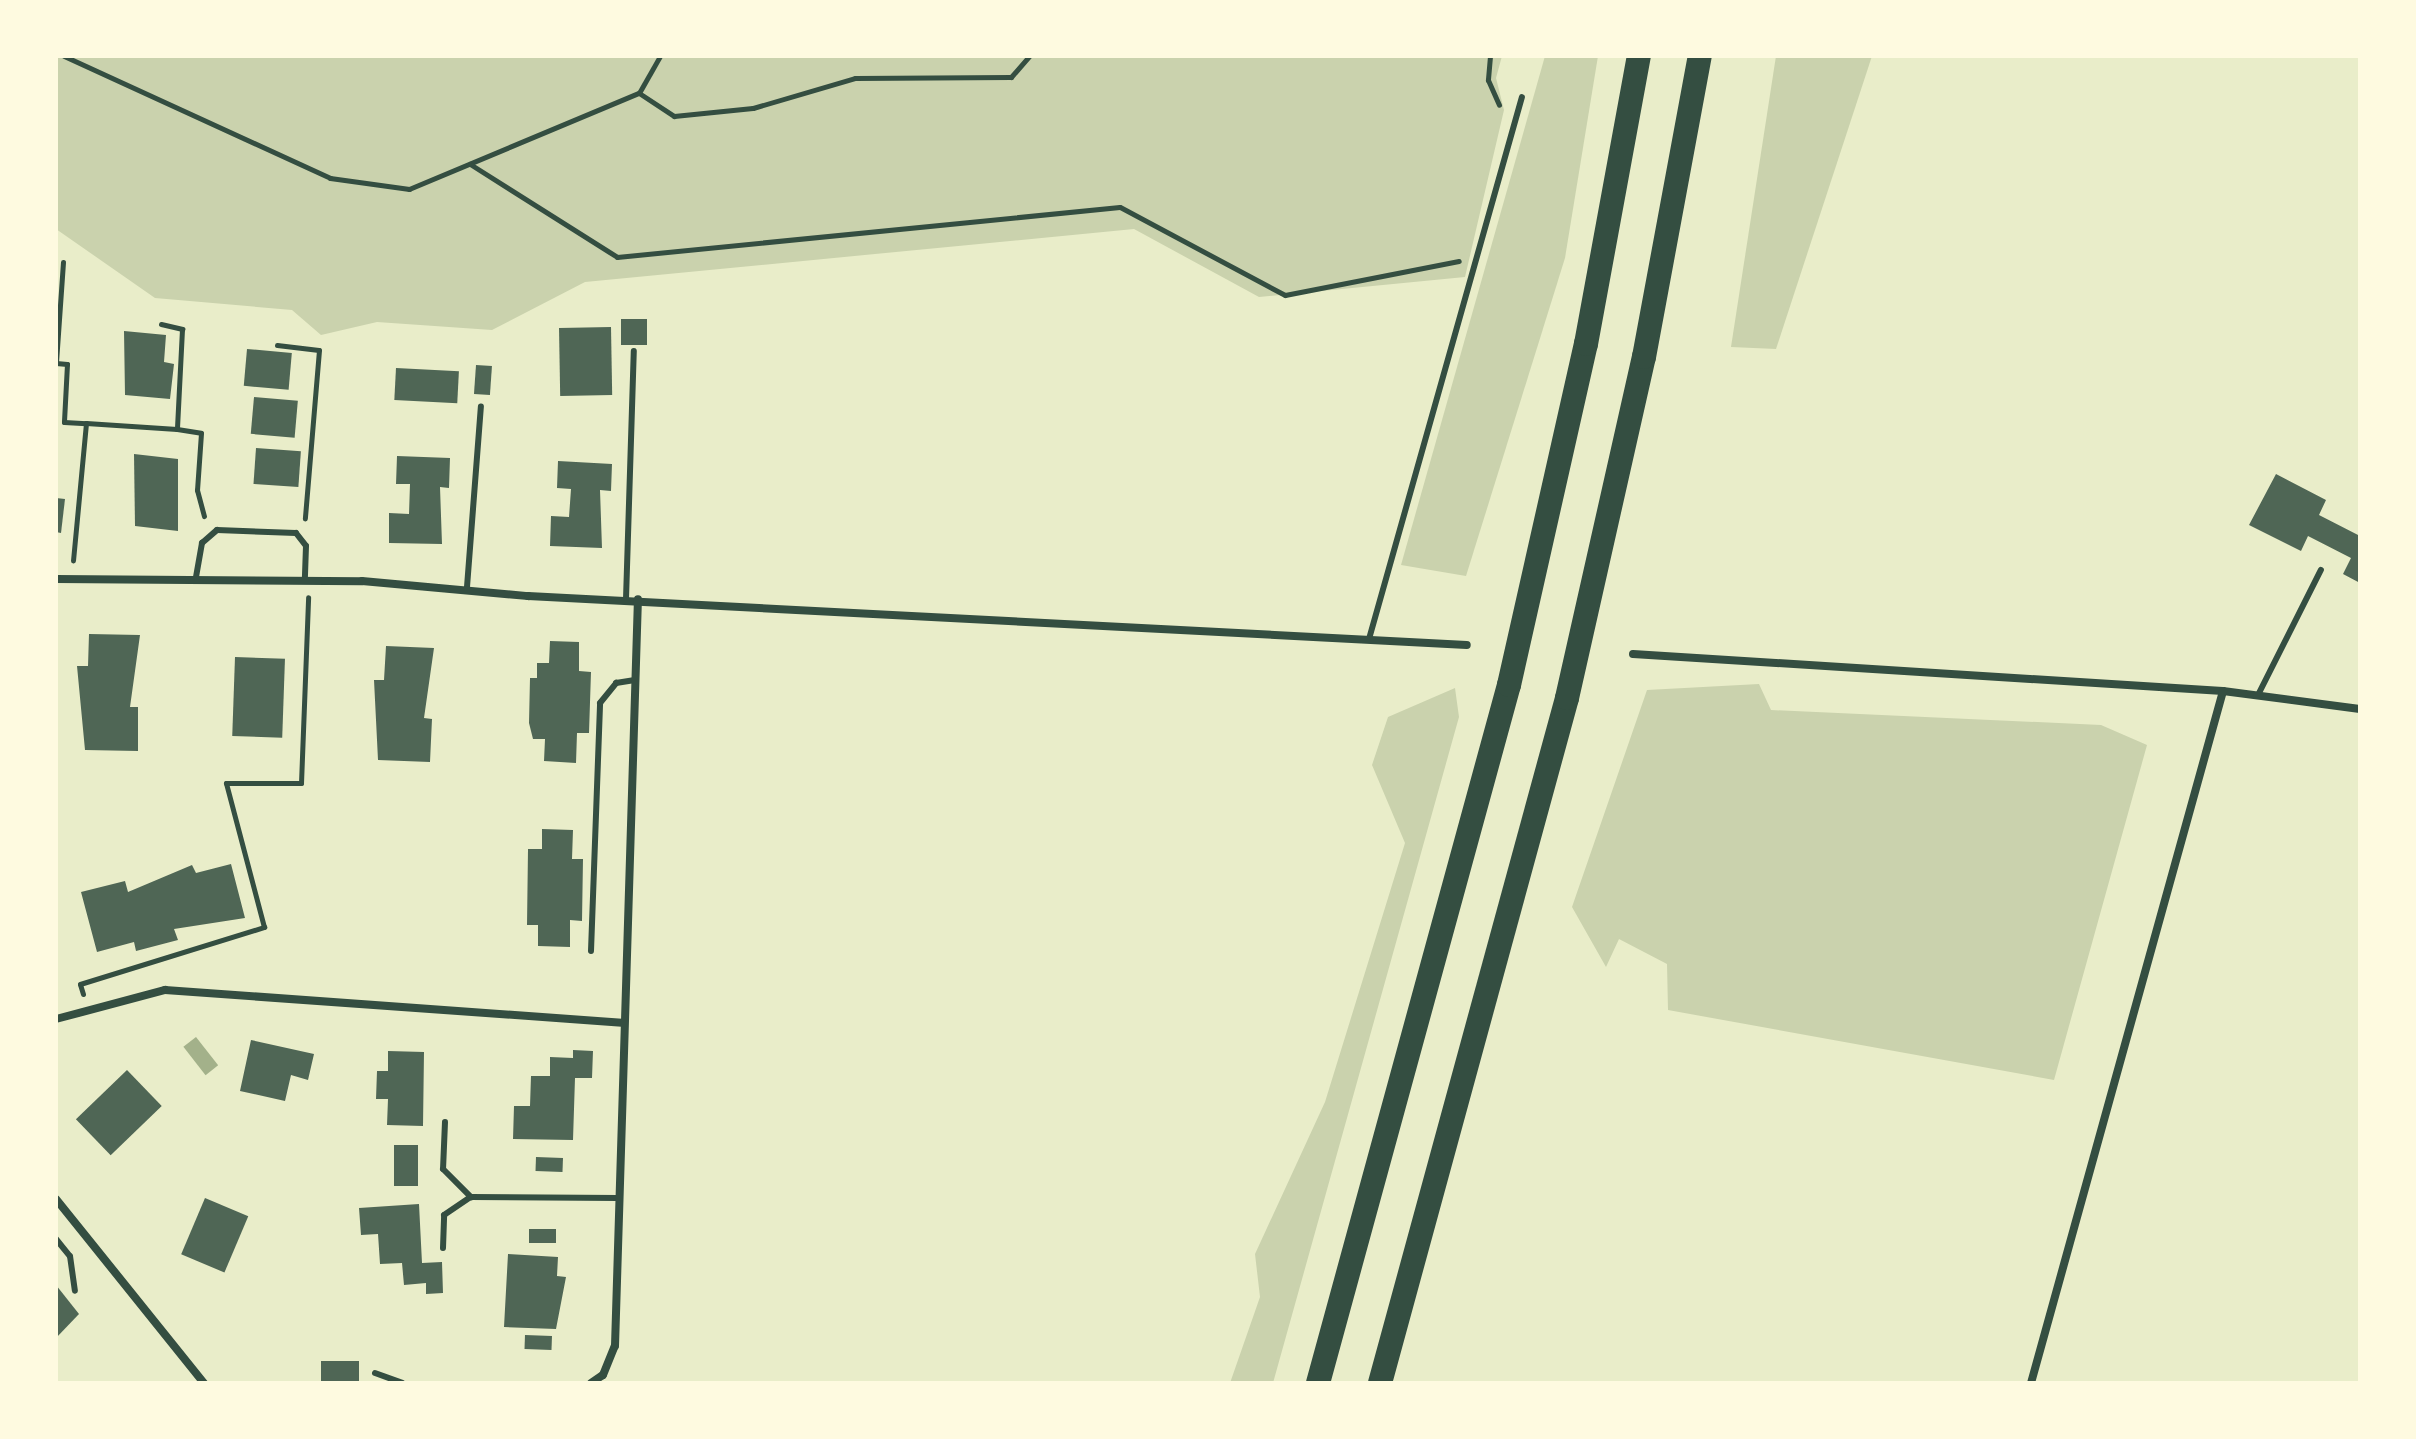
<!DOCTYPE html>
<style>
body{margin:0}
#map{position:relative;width:2416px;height:1439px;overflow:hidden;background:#e9edc9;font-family:"Space Grotesk",sans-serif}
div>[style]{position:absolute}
.green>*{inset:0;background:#cad2ad}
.water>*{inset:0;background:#a3b18a;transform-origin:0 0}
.building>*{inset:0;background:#4f6655;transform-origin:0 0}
.path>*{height:5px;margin:-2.5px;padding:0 2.5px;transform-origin:2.5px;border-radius:2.5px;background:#344e41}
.service>*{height:6px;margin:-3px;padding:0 3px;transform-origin:3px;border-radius:3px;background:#344e41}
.minor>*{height:8px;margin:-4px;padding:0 4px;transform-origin:4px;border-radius:4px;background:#344e41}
.motorway>*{height:24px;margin:-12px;padding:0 12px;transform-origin:12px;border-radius:12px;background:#344e41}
span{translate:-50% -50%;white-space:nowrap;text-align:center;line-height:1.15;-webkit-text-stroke:8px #fefae0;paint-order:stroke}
.frame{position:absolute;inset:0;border:58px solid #fefae0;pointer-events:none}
</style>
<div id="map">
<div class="green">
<div style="clip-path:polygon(56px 56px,1502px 56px,1496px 78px,1504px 110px,1465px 277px,1259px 297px,1134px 229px,585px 282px,492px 330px,377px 322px,321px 335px,292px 310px,155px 298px,56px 229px)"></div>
<div style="clip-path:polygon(1545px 56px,1598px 56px,1565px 258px,1466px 576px,1401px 565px)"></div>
<div style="clip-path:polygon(1776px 56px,1872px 56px,1776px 349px,1731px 347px)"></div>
<div style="clip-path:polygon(1759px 684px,1771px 710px,2101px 725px,2147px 745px,2054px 1080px,1668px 1010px,1667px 964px,1619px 939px,1606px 967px,1572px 907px,1647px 690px)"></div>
<div style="clip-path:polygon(1455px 688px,1459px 717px,1273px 1383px,1230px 1383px,1260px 1297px,1255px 1254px,1325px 1102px,1405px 843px,1372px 765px,1388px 717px)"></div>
</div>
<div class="water">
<div style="left:196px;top:1037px;width:36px;height:16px;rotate:52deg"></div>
</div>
<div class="building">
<div style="left:621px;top:319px;width:26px;height:26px"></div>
<div style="left:611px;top:327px;width:68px;height:52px;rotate:89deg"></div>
<div style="clip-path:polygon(124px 331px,166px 335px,164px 362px,174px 364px,170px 399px,125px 395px)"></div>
<div style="left:247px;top:349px;width:45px;height:37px;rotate:5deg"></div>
<div style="left:476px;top:365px;width:16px;height:29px;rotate:4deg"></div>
<div style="left:396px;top:368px;width:63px;height:32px;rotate:3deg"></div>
<div style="left:254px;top:397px;width:44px;height:37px;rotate:5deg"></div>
<div style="left:256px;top:448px;width:45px;height:36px;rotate:4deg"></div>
<div style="clip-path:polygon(134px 454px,178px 459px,178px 531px,135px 526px)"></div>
<div style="clip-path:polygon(397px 456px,450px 458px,449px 488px,440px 487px,442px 544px,389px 543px,389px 513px,409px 514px,410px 484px,396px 484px)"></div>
<div style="clip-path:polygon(558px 461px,612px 464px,611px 491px,600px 490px,602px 548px,550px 546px,551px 516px,569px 517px,571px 489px,557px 488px)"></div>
<div style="clip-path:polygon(2276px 474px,2326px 500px,2319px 515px,2360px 536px,2360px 583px,2343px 574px,2351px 558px,2308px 536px,2301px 551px,2249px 525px)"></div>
<div style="clip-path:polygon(56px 498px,65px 499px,61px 533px,56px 532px)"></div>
<div style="clip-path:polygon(89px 634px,140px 635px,130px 707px,138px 707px,138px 751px,85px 750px,77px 666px,88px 666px)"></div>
<div style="clip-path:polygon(550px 641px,579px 642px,579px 671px,591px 672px,589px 733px,577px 733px,576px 763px,544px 761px,545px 739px,533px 739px,529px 723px,530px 678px,537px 678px,537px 663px,549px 663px)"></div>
<div style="clip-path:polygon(386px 646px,434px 648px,424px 718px,432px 719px,430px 762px,378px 760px,374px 680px,384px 680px)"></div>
<div style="left:235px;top:657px;width:50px;height:79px;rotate:2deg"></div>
<div style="clip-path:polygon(542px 829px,573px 830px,572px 859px,583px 859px,582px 921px,570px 920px,570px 947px,538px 946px,538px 925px,527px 925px,528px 849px,542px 849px)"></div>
<div style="clip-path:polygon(231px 864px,245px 918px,174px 929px,178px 940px,136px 951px,134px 942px,97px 952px,81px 892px,125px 881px,128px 892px,192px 865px,196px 873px)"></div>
<div style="clip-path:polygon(251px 1040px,314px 1054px,308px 1080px,291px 1075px,285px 1101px,240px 1091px)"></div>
<div style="clip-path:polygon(573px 1050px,593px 1051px,592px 1078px,575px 1078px,573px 1140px,513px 1139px,514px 1106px,530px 1106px,531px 1076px,550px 1076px,550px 1057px,573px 1058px)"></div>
<div style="clip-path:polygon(388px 1051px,424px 1052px,423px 1126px,387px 1125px,388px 1099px,376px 1099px,377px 1071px,388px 1071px)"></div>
<div style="left:127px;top:1070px;width:50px;height:71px;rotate:46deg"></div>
<div style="left:394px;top:1145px;width:24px;height:41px"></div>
<div style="left:536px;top:1157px;width:27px;height:14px;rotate:2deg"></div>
<div style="left:205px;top:1198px;width:47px;height:61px;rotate:23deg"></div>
<div style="clip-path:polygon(419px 1204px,422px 1263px,442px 1262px,443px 1293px,426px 1294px,426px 1283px,404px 1285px,402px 1263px,380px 1264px,378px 1234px,361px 1235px,359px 1208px)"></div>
<div style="left:529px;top:1229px;width:27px;height:14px"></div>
<div style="clip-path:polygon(508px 1254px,558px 1257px,557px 1276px,566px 1277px,556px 1329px,504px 1327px)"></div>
<div style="clip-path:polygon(56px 1285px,79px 1314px,56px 1338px)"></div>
<div style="left:525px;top:1335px;width:27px;height:14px;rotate:2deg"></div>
<div style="left:321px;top:1361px;width:38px;height:22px"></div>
</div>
<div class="path">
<div style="left:64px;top:56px;width:293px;rotate:24.6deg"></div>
<div style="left:330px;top:178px;width:80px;rotate:7.9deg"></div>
<div style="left:409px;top:189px;width:249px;rotate:-22.7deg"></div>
<div style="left:1490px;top:56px;width:24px;rotate:95deg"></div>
<div style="left:1488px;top:80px;width:27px;rotate:66deg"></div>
<div style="left:639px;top:93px;width:42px;rotate:33.3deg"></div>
<div style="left:674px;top:116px;width:79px;rotate:-5.8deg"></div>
<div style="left:753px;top:108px;width:106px;rotate:-16.4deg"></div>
<div style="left:855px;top:78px;width:156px;rotate:-0.4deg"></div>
<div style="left:1011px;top:77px;width:28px;rotate:-49deg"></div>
<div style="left:639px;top:93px;width:43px;rotate:-60.4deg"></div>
<div style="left:470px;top:164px;width:174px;rotate:32.3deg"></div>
<div style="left:617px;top:257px;width:505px;rotate:-5.68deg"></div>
<div style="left:1120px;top:207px;width:187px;rotate:28.1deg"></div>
<div style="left:1285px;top:295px;width:177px;rotate:-11.1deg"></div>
<div style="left:63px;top:262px;width:101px;rotate:94deg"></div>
<div style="left:56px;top:363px;width:11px;rotate:5deg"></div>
<div style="left:67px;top:364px;width:58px;rotate:93deg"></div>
<div style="left:64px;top:422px;width:22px;rotate:3deg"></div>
<div style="left:86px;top:423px;width:138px;rotate:95.4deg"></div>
<div style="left:161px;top:324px;width:22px;rotate:13deg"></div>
<div style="left:182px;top:329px;width:100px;rotate:92.9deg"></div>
<div style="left:177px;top:429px;width:24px;rotate:9deg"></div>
<div style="left:201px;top:433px;width:57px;rotate:94deg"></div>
<div style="left:197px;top:490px;width:27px;rotate:75deg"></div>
<div style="left:277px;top:345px;width:42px;rotate:6.8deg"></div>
<div style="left:319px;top:350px;width:169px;rotate:94.8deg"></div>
<div style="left:86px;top:423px;width:91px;rotate:3.8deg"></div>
<div style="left:83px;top:994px;width:10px;rotate:-107deg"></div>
<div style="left:80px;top:984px;width:193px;rotate:-17.2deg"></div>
<div style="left:264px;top:927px;width:149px;rotate:-104.8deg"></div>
<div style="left:226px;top:783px;width:75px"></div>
<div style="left:301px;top:783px;width:186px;rotate:-87.8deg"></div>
</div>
<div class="service">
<div style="left:196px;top:577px;width:35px;rotate:-80deg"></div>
<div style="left:202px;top:543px;width:20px;rotate:-41deg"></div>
<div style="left:217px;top:530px;width:79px;rotate:2.2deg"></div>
<div style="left:296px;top:533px;width:16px;rotate:52deg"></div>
<div style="left:306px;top:546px;width:33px;rotate:92deg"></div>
<div style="left:467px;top:587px;width:181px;rotate:-85.6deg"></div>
<div style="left:626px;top:599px;width:248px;rotate:-88.2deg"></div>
<div style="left:1369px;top:639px;width:563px;rotate:-74.24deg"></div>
<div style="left:2258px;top:695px;width:140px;rotate:-63.3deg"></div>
<div style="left:591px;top:951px;width:248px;rotate:-87.9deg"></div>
<div style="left:600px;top:703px;width:26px;rotate:-51deg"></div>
<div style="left:616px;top:683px;width:19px;rotate:-9deg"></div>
<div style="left:445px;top:1122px;width:47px;rotate:92.4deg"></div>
<div style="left:443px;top:1169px;width:40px;rotate:45deg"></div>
<div style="left:471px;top:1197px;width:147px;rotate:0.4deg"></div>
<div style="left:56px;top:1239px;width:22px;rotate:51deg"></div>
<div style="left:70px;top:1256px;width:35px;rotate:82deg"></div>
<div style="left:443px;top:1248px;width:33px;rotate:-88deg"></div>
<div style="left:444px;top:1215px;width:32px;rotate:-34deg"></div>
<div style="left:375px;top:1373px;width:29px;rotate:20deg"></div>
</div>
<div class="minor">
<div style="left:56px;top:579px;width:306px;rotate:0.4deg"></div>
<div style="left:362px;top:581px;width:167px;rotate:5.2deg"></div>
<div style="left:528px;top:596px;width:940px;rotate:2.99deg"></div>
<div style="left:1633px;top:654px;width:591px;rotate:3.59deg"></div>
<div style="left:2223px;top:691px;width:138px;rotate:7.5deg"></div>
<div style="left:56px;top:1019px;width:113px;rotate:-14.9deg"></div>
<div style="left:165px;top:990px;width:458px;rotate:4.1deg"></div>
<div style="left:56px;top:1199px;width:236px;rotate:51.2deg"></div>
<div style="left:591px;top:1383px;width:14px;rotate:-34deg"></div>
<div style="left:603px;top:1375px;width:31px;rotate:-68deg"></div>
<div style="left:615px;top:1346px;width:747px;rotate:-88.24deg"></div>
<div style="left:2031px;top:1383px;width:718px;rotate:-74.49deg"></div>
</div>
<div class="motorway">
<div style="left:1318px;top:1383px;width:724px;rotate:-74.7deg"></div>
<div style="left:1509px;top:685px;width:350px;rotate:-77.3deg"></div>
<div style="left:1586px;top:344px;width:293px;rotate:-79.6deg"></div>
<div style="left:1380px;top:1383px;width:710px;rotate:-74.73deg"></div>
<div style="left:1567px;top:698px;width:350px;rotate:-77.3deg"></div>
<div style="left:1644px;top:357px;width:306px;rotate:-79.5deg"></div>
</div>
<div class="frame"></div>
</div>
